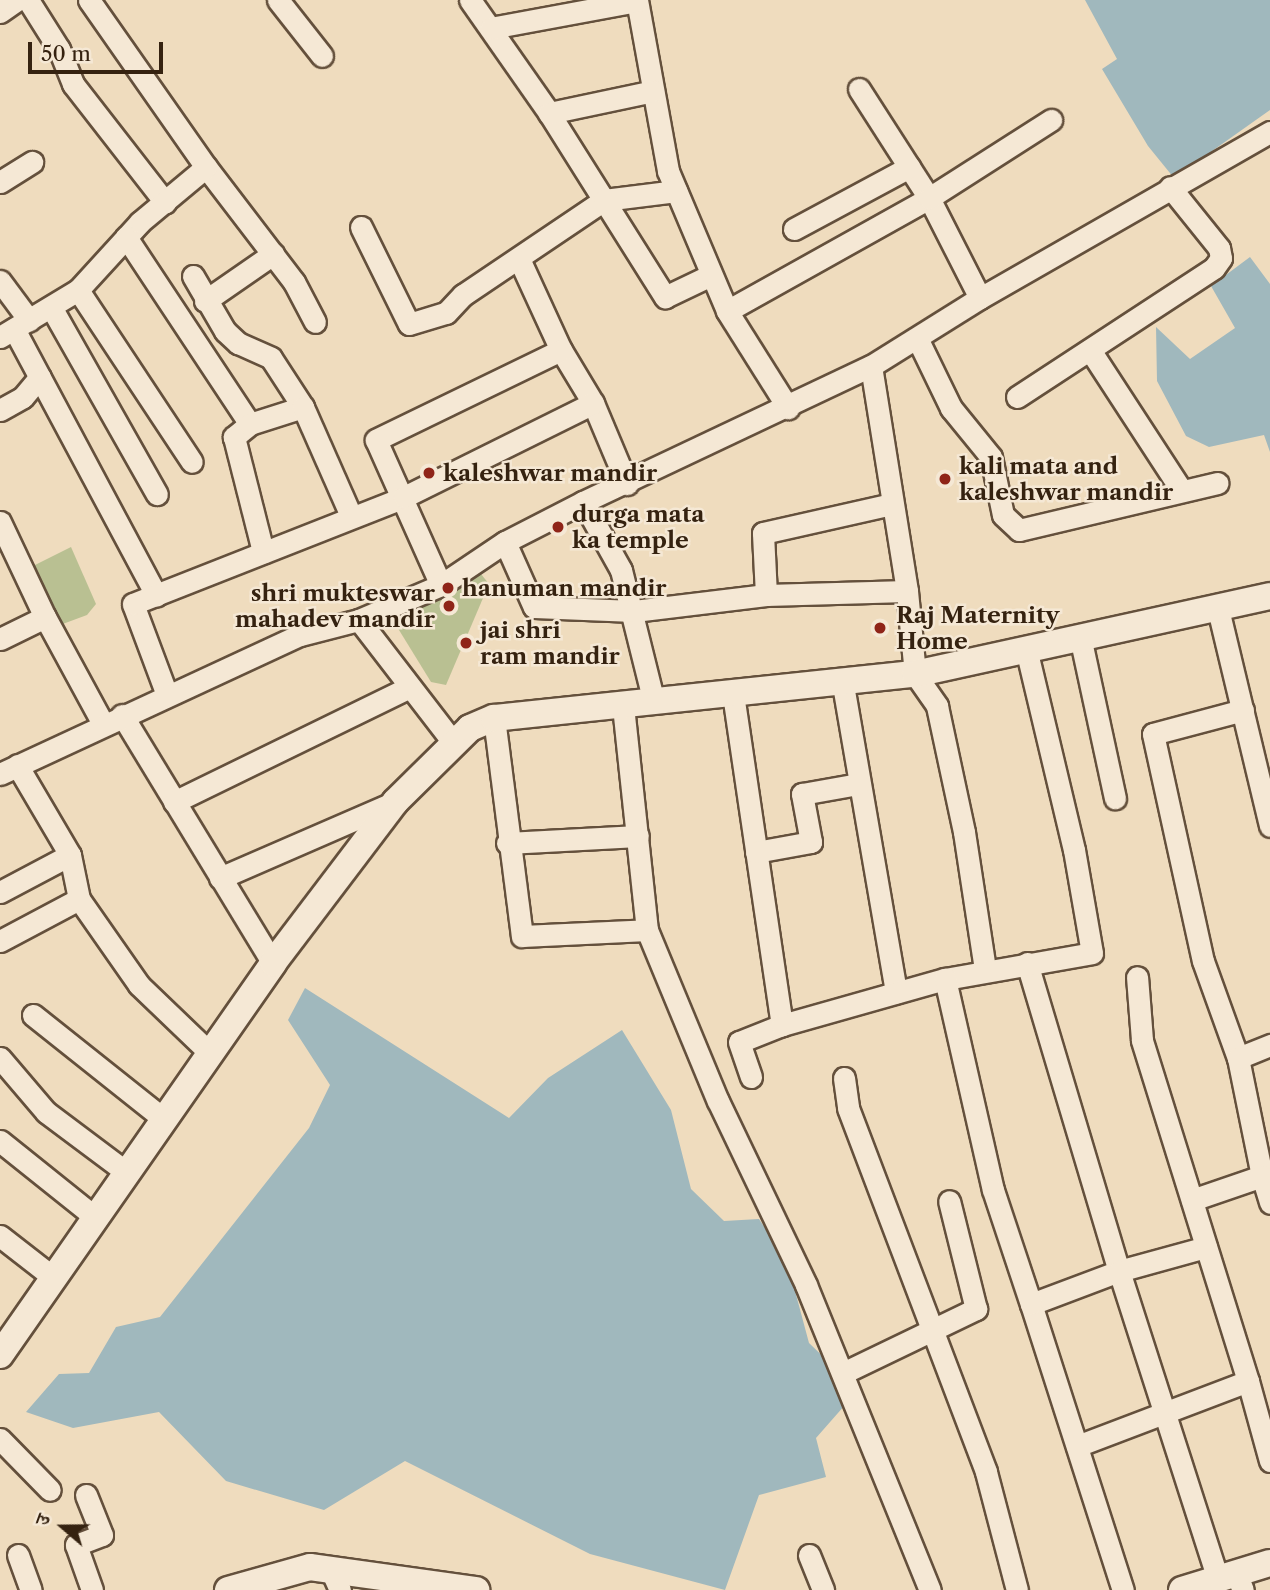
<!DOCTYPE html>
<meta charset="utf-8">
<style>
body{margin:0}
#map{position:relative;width:1270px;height:1590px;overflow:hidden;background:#efdcbe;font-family:"Libre Caslon Text","Noto Serif Devanagari",serif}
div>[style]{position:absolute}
.green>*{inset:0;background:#b9c092}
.water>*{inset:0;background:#a0b8bd}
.roads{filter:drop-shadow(2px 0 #64503c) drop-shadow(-2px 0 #64503c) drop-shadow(0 2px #64503c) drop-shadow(0 -2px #64503c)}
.minor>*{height:21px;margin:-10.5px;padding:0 10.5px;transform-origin:10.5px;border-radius:10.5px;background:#f5e8d5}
.tertiary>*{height:26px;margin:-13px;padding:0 13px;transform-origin:13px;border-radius:13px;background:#f5e8d5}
.dots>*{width:19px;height:19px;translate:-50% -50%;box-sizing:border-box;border:4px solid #f5e8d5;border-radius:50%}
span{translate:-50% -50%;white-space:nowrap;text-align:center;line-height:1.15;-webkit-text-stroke:5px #f5e8d5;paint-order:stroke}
.poi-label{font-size:23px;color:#352210;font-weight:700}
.left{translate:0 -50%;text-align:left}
.right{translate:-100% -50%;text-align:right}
.north{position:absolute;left:28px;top:1492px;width:70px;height:70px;-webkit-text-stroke:5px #f5e8d5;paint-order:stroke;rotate:290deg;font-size:19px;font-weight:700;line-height:28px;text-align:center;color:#352210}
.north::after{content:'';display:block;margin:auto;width:24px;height:32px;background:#352210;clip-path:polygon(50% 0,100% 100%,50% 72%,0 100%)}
.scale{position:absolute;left:28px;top:42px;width:135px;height:32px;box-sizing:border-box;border:4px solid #352210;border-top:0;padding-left:9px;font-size:21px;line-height:24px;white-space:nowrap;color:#352210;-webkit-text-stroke:5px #f5e8d5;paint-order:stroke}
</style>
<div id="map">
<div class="green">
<div style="clip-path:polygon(71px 547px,96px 604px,87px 615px,60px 625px,34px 581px,35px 565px)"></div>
<div style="clip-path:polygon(481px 574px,489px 584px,446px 685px,431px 682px,383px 604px)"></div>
</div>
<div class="water">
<div style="clip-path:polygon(1085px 0,1270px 0,1270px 110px,1174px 178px,1148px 146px,1102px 69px,1117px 59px)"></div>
<div style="clip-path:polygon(1250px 257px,1270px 284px,1270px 452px,1264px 435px,1209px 447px,1186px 436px,1157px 381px,1156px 327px,1190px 359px,1235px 328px,1211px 286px)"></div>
<div style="clip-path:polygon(305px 988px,509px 1118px,548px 1078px,622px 1030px,671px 1110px,691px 1189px,724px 1221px,759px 1219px,787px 1261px,809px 1343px,837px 1370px,845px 1405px,816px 1438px,826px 1477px,759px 1495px,725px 1590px,590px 1554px,405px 1461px,324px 1510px,226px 1481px,159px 1412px,73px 1428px,26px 1412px,59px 1374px,89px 1373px,116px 1327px,160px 1317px,309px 1128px,330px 1085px,288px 1020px)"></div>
</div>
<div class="roads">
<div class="minor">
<div style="left:28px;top:0;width:58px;rotate:57.7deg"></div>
<div style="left:59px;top:49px;width:38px;rotate:68deg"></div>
<div style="left:73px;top:84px;width:150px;rotate:52.1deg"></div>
<div style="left:89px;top:0;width:204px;rotate:55deg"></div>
<div style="left:206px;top:167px;width:145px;rotate:52.6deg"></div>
<div style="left:294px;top:282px;width:45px;rotate:62.3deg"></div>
<div style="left:278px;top:0;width:71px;rotate:51.8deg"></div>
<div style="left:470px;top:0;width:138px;rotate:55deg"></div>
<div style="left:549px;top:113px;width:218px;rotate:57.8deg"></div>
<div style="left:665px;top:297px;width:51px;rotate:-25.6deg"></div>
<div style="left:637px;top:0;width:174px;rotate:79.7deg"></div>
<div style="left:668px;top:171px;width:152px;rotate:67.1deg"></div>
<div style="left:727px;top:311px;width:115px;rotate:57.8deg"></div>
<div style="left:0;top:12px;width:21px;rotate:-35deg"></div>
<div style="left:491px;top:28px;width:148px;rotate:-10.5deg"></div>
<div style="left:859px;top:89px;width:130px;rotate:57.3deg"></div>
<div style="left:929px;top:198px;width:112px;rotate:63deg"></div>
<div style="left:549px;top:113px;width:106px;rotate:-11.9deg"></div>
<div style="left:0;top:182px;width:38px;rotate:-32deg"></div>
<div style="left:361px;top:227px;width:108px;rotate:63.7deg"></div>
<div style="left:409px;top:324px;width:39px;rotate:-17deg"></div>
<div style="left:446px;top:313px;width:25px;rotate:-47deg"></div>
<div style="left:463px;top:295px;width:170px;rotate:-34deg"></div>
<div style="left:604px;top:200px;width:73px;rotate:-7.1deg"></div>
<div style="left:794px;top:229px;width:131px;rotate:-28.3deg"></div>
<div style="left:126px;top:237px;width:224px;rotate:56.5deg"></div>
<div style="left:520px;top:261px;width:98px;rotate:65.3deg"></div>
<div style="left:561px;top:350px;width:62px;rotate:58.9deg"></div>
<div style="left:593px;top:403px;width:88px;rotate:67.2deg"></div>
<div style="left:193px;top:276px;width:64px;rotate:59.8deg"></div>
<div style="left:225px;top:331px;width:18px;rotate:43deg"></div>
<div style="left:238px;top:343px;width:36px;rotate:24deg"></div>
<div style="left:271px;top:358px;width:59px;rotate:56.9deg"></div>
<div style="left:303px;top:407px;width:56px;rotate:162.2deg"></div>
<div style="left:250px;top:424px;width:21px;rotate:141deg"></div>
<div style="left:234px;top:437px;width:119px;rotate:75.8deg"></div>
<div style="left:0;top:281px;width:49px;rotate:53.4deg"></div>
<div style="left:78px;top:290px;width:206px;rotate:56.5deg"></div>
<div style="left:205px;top:301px;width:83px;rotate:-34.7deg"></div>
<div style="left:51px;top:307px;width:215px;rotate:60.5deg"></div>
<div style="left:727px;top:311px;width:231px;rotate:-29.2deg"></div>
<div style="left:929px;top:198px;width:145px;rotate:-32.6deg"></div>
<div style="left:14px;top:329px;width:302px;rotate:61.9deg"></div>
<div style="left:0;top:337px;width:91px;rotate:-31.1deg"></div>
<div style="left:78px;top:290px;width:92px;rotate:-47.6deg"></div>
<div style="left:140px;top:222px;width:86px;rotate:-39.8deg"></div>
<div style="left:918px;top:340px;width:76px;rotate:64.1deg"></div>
<div style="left:951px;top:408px;width:63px;rotate:50.8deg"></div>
<div style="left:991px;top:457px;width:59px;rotate:78.3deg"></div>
<div style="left:1003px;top:515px;width:22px;rotate:43deg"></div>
<div style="left:1019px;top:530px;width:204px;rotate:-13.3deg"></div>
<div style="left:561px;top:350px;width:206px;rotate:154.1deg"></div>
<div style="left:376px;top:440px;width:159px;rotate:65.9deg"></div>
<div style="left:441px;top:585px;width:77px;rotate:-33.9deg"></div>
<div style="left:505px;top:542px;width:88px;rotate:-27.1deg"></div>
<div style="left:583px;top:502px;width:318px;rotate:-25.3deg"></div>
<div style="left:871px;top:366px;width:128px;rotate:-32deg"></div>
<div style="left:980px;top:298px;width:334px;rotate:-29.8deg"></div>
<div style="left:1090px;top:350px;width:168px;rotate:56.9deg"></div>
<div style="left:871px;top:366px;width:228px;rotate:80.9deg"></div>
<div style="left:907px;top:591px;width:83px;rotate:84.5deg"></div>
<div style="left:915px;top:674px;width:39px;rotate:55deg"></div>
<div style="left:937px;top:706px;width:129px;rotate:77.9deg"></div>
<div style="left:964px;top:832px;width:139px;rotate:81.3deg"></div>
<div style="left:1017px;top:397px;width:235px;rotate:-33.2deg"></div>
<div style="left:1214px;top:268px;width:12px;rotate:-55deg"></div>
<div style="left:1221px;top:258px;width:10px;rotate:-101deg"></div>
<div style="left:1219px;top:248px;width:78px;rotate:-128.8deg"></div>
<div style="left:303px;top:407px;width:119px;rotate:66.2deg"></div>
<div style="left:0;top:410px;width:26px;rotate:-29deg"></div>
<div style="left:23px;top:397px;width:26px;rotate:-50deg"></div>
<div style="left:583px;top:502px;width:78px;rotate:60.8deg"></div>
<div style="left:621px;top:570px;width:136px;rotate:76deg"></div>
<div style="left:0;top:522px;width:105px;rotate:64.7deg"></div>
<div style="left:45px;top:617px;width:50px;rotate:153.9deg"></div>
<div style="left:505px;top:542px;width:71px;rotate:66deg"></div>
<div style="left:534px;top:607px;width:100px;rotate:2.3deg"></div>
<div style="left:634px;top:611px;width:133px;rotate:-6.9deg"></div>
<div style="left:766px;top:595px;width:141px;rotate:-1.6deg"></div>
<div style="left:766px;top:595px;width:62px;rotate:-92.8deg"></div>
<div style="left:763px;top:533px;width:132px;rotate:-12.7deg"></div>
<div style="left:1218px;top:609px;width:223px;rotate:76.5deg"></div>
<div style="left:45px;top:617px;width:122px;rotate:61.5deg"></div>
<div style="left:359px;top:620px;width:89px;rotate:-23.1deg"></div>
<div style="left:1081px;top:641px;width:161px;rotate:77.8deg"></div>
<div style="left:842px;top:679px;width:318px;rotate:80.2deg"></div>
<div style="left:733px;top:694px;width:335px;rotate:81.6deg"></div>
<div style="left:782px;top:1025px;width:46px;rotate:158.4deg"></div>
<div style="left:739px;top:1042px;width:37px;rotate:71deg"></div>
<div style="left:167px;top:695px;width:97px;rotate:-110.5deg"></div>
<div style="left:133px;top:604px;width:291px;rotate:-21.5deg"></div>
<div style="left:404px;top:497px;width:211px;rotate:-26.4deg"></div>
<div style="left:623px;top:706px;width:225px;rotate:83.9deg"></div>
<div style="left:647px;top:930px;width:185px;rotate:67.5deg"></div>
<div style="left:718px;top:1101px;width:204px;rotate:64.4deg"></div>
<div style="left:806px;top:1285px;width:329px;rotate:67.9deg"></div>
<div style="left:1243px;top:710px;width:93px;rotate:165.1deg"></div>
<div style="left:1153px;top:734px;width:232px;rotate:77.6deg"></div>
<div style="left:1203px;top:961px;width:103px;rotate:70.2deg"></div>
<div style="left:1238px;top:1058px;width:120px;rotate:78.5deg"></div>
<div style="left:122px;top:715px;width:290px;rotate:58.7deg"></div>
<div style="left:494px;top:718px;width:220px;rotate:82.7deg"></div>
<div style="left:522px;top:936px;width:125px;rotate:-2.7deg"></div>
<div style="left:0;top:774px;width:331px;rotate:-24.9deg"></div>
<div style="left:300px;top:635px;width:61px;rotate:-14.3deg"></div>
<div style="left:359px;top:620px;width:154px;rotate:52.4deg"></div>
<div style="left:174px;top:802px;width:260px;rotate:-26deg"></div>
<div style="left:507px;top:843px;width:131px;rotate:-3.1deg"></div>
<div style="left:756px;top:852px;width:56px;rotate:-10.3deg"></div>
<div style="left:811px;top:842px;width:49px;rotate:-100.6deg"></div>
<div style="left:802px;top:794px;width:57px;rotate:-10.1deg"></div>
<div style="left:70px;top:855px;width:45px;rotate:78.4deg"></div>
<div style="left:220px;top:878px;width:191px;rotate:-23.5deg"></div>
<div style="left:0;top:892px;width:79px;rotate:-27.9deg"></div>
<div style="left:70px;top:855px;width:104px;rotate:-120.5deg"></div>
<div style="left:0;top:941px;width:89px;rotate:-28deg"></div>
<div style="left:79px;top:899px;width:105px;rotate:55.1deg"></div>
<div style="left:139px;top:985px;width:100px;rotate:43.8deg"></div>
<div style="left:1027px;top:963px;width:321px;rotate:73.4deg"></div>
<div style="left:1119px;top:1271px;width:94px;rotate:159.4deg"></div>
<div style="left:1031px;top:1304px;width:300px;rotate:72.2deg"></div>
<div style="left:945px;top:979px;width:149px;rotate:-10deg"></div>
<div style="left:1092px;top:953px;width:105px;rotate:-99.9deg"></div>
<div style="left:1074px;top:850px;width:204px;rotate:-103.4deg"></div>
<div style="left:33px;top:1015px;width:169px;rotate:38.5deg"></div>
<div style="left:782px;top:1025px;width:169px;rotate:-15.8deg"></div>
<div style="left:945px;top:979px;width:216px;rotate:77.2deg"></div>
<div style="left:993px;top:1190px;width:120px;rotate:71.6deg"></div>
<div style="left:0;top:1058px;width:71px;rotate:49.6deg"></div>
<div style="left:46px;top:1112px;width:99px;rotate:36.8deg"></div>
<div style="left:1238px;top:1058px;width:35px;rotate:-22deg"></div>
<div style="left:844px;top:1078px;width:30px;rotate:82deg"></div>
<div style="left:848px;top:1108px;width:389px;rotate:69.2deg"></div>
<div style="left:986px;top:1472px;width:122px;rotate:75.3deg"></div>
<div style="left:0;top:1141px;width:123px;rotate:38.7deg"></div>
<div style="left:1192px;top:1200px;width:74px;rotate:-18.9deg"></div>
<div style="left:1262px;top:1176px;width:28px;rotate:73deg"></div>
<div style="left:0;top:1236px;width:68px;rotate:37.9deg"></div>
<div style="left:1206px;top:1247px;width:90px;rotate:164.6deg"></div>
<div style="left:1119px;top:1271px;width:324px;rotate:72.2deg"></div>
<div style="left:843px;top:1373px;width:148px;rotate:-25.7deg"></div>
<div style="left:976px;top:1309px;width:111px;rotate:-104deg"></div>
<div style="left:1248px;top:1381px;width:83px;rotate:74.6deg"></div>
<div style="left:0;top:1439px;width:71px;rotate:45.6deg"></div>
<div style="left:1077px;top:1446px;width:183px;rotate:-20.8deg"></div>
<div style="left:1248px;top:1381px;width:357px;rotate:-107.3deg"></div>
<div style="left:1142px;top:1040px;width:63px;rotate:-94.5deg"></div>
<div style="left:86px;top:1495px;width:43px;rotate:68.2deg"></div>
<div style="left:102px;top:1535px;width:28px;rotate:159deg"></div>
<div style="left:76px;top:1545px;width:48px;rotate:70.4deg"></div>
<div style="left:18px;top:1555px;width:37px;rotate:70deg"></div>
<div style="left:809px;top:1555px;width:38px;rotate:68deg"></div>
<div style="left:331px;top:1570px;width:22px;rotate:66deg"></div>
<div style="left:1236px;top:1573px;width:18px;rotate:68deg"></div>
</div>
<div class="tertiary">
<div style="left:0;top:1355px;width:478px;rotate:-55.1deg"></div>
<div style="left:273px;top:963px;width:202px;rotate:-52.8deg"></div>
<div style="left:395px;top:802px;width:105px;rotate:-44.6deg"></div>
<div style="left:470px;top:728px;width:26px;rotate:-23deg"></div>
<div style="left:494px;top:718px;width:423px;rotate:-6deg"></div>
<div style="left:915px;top:674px;width:363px;rotate:-12.4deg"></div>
<div style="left:228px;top:1590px;width:85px;rotate:-15.7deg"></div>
<div style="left:310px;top:1567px;width:168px;rotate:7.9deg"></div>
<div style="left:1182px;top:1590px;width:92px;rotate:-17.1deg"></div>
</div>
</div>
<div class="dots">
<div style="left:429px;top:473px;background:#8f2418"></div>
<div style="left:945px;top:479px;background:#8f2418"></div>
<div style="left:558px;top:527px;background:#8f2418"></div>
<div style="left:448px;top:588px;background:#8f2418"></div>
<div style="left:449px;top:606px;background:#8f2418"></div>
<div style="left:880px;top:628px;background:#8f2418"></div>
<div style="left:466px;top:643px;background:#8f2418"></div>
</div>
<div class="poi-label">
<span class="left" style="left:959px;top:479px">kali mata and<br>kaleshwar mandir</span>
<span class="left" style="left:443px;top:473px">kaleshwar mandir</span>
<span class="left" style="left:572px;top:527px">durga mata<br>ka temple</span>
<span class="left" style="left:462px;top:588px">hanuman mandir</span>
<span class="right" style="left:435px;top:606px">shri mukteswar<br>mahadev mandir</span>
<span class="left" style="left:896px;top:628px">Raj Maternity<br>Home</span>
<span class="left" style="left:480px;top:643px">jai shri<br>ram mandir</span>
</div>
<div class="north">उ</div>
<div class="scale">50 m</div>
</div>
